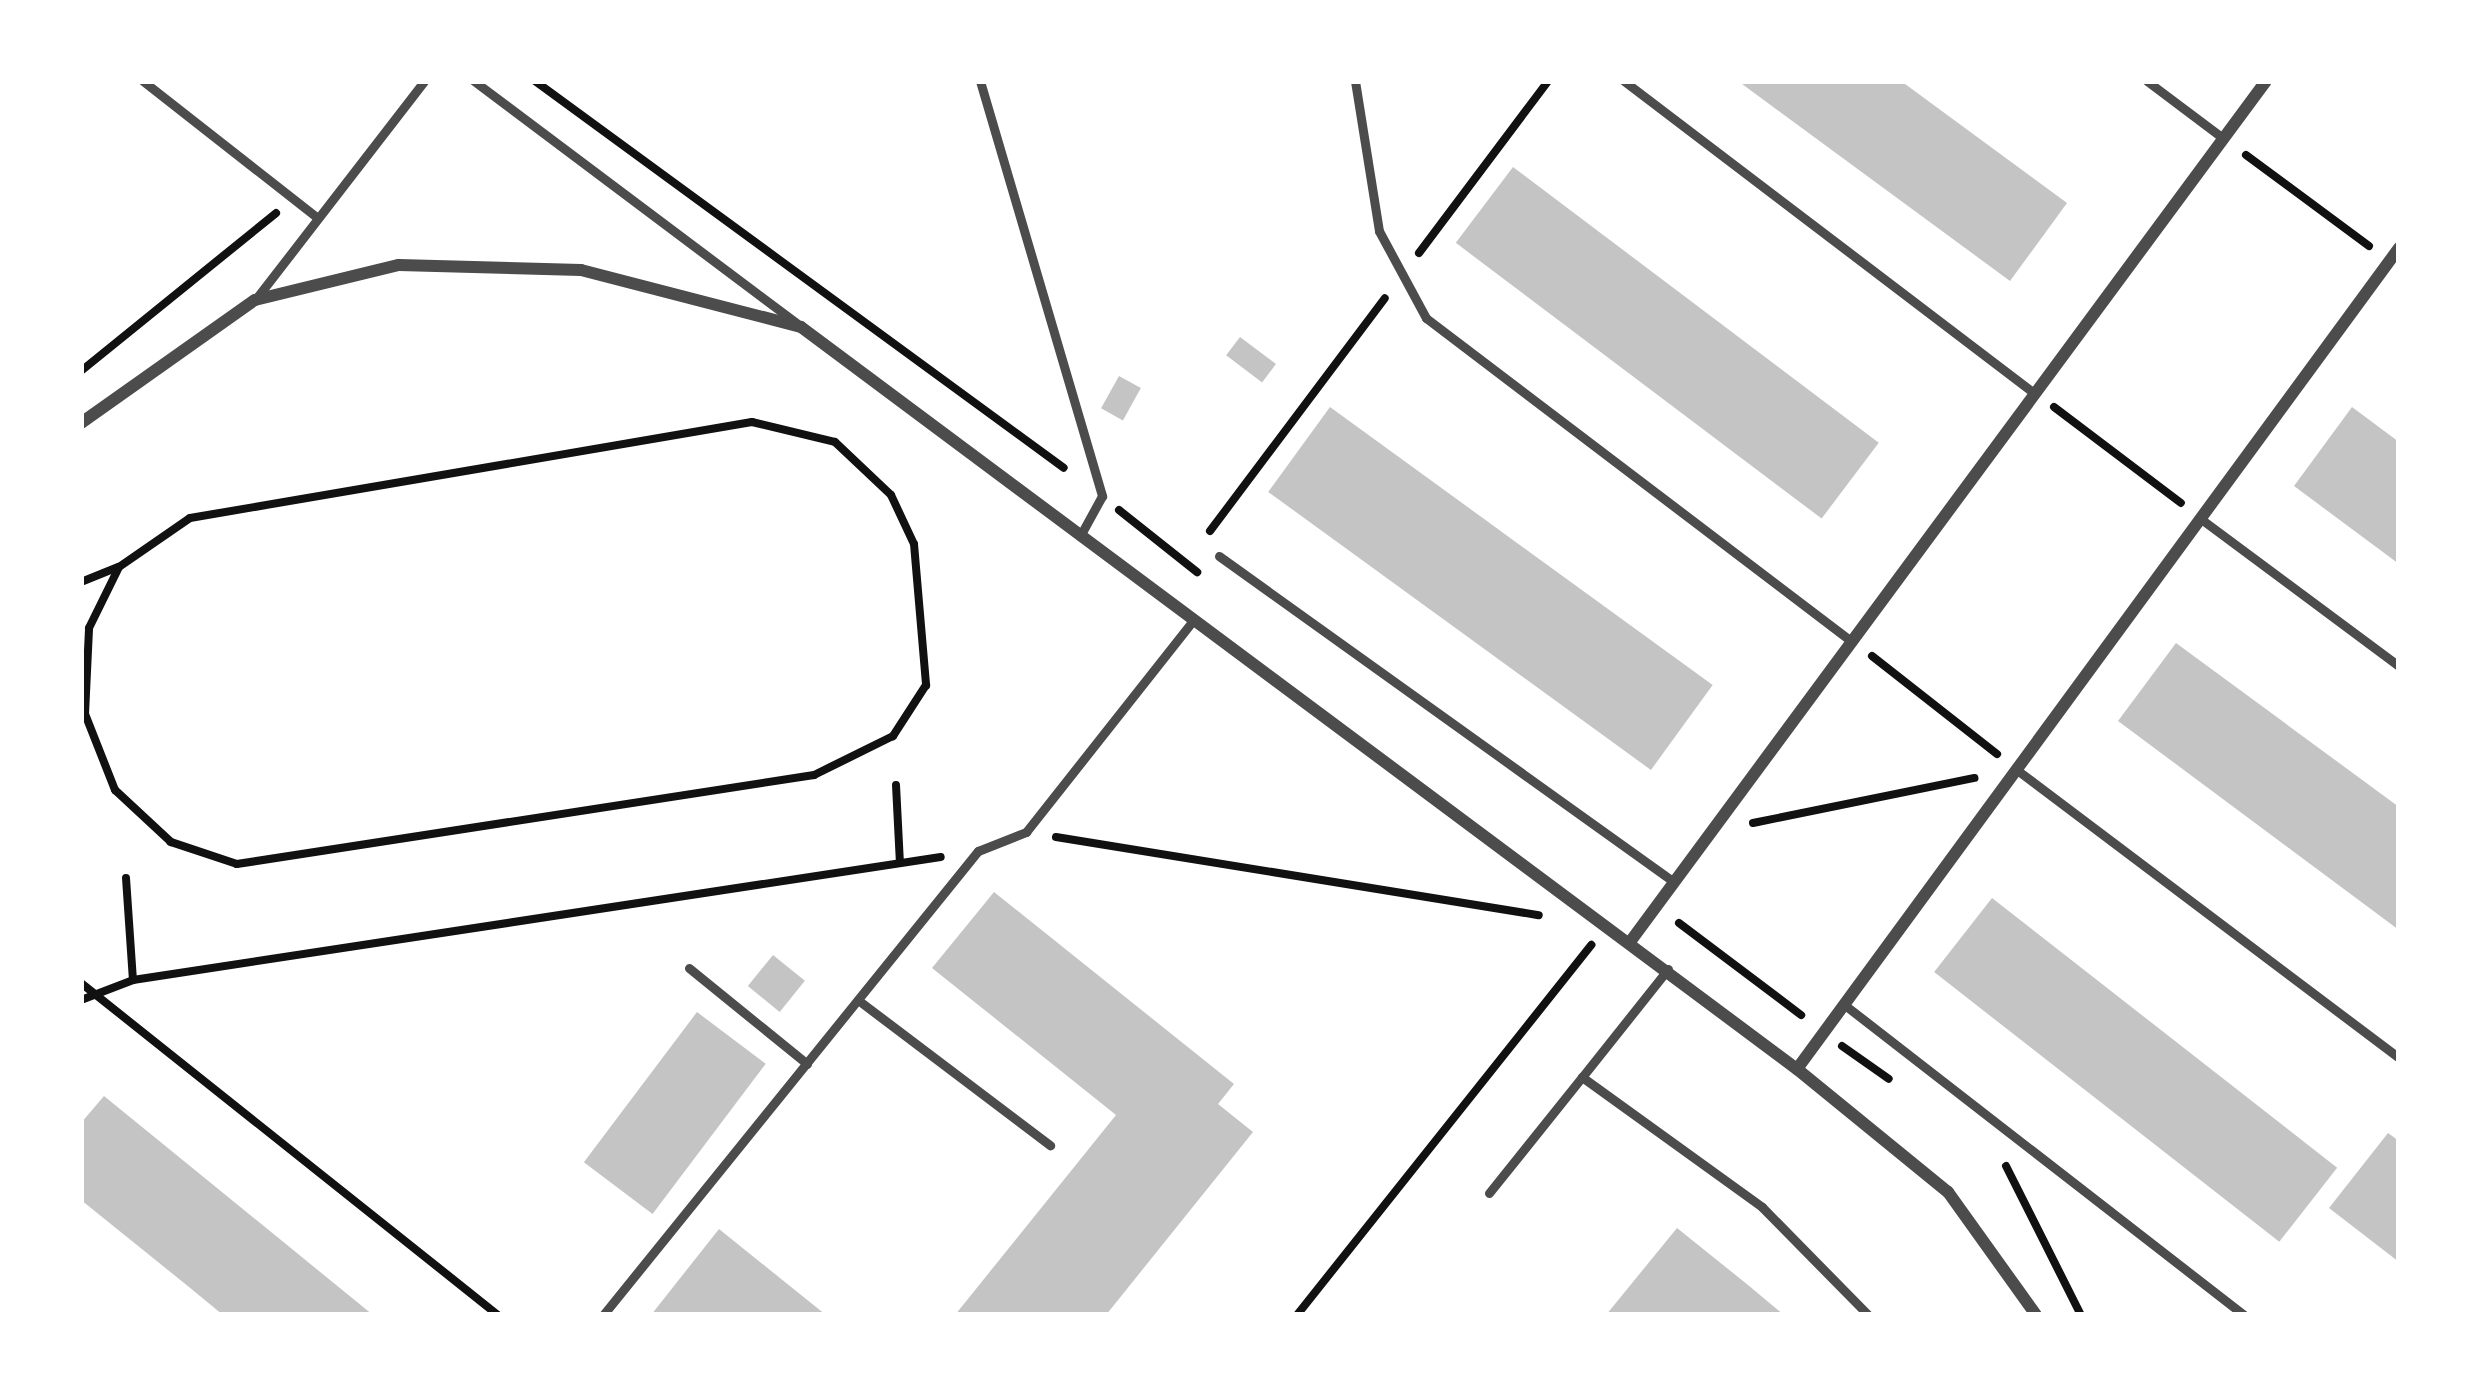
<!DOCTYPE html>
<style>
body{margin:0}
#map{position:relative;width:2480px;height:1396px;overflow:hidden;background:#fff;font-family:"Exo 2",sans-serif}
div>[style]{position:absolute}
.building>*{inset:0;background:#c4c4c4;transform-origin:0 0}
.path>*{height:8px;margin:-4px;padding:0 4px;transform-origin:4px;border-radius:4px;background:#111}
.service>*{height:9px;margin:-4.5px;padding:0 4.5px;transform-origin:4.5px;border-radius:4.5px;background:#4c4c4c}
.minor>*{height:12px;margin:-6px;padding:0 6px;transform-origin:6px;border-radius:6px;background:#4c4c4c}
span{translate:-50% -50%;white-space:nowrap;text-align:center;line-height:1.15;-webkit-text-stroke:12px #fff;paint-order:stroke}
.frame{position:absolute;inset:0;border:84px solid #fff;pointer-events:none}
</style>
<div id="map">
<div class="building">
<div style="clip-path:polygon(1738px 81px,1901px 81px,2067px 203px,2010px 281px)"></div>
<div style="left:1513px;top:167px;width:458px;height:95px;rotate:37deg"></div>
<div style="left:1240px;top:337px;width:45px;height:23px;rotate:37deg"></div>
<div style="left:1119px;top:376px;width:25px;height:37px;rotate:29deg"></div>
<div style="left:1330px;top:407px;width:473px;height:105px;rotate:36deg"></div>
<div style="clip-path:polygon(2352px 407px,2399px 442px,2399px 564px,2294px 486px)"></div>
<div style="clip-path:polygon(2176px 643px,2399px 807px,2399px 930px,2118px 721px)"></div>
<div style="clip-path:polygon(994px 892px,1234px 1084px,1218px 1104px,1253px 1132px,1106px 1315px,955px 1315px,1116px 1115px,932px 968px)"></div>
<div style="left:1992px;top:898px;width:438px;height:94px;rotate:38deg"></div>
<div style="left:773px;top:955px;width:41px;height:40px;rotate:39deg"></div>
<div style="left:697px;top:1012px;width:86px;height:188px;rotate:37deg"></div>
<div style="clip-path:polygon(104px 1096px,373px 1315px,223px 1315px,189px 1287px,81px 1200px,81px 1123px)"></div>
<div style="clip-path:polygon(2388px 1133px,2399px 1141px,2399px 1262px,2329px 1208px)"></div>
<div style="clip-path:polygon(1677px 1228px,1748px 1285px,1784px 1315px,1606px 1315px)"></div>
<div style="clip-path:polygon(719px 1229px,826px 1315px,651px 1315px)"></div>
</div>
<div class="path">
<div style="left:535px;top:81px;width:655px;rotate:36.19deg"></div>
<div style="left:2246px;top:155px;width:153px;rotate:36.5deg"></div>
<div style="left:1419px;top:253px;width:215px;rotate:-53.1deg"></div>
<div style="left:81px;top:371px;width:251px;rotate:-39deg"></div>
<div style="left:2054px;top:407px;width:159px;rotate:37.1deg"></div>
<div style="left:752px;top:422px;width:85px;rotate:13.5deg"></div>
<div style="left:835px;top:442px;width:77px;rotate:43.4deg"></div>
<div style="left:891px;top:495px;width:54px;rotate:64.9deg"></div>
<div style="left:914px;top:544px;width:142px;rotate:85.1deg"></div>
<div style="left:926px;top:685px;width:61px;rotate:122.9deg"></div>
<div style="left:893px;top:736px;width:88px;rotate:153.7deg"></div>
<div style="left:814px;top:775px;width:584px;rotate:171.23deg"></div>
<div style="left:237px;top:864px;width:70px;rotate:-161.6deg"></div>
<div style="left:171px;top:842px;width:76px;rotate:-137.1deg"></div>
<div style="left:115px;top:790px;width:82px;rotate:-111.5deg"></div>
<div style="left:85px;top:714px;width:86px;rotate:-87.3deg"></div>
<div style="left:89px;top:628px;width:68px;rotate:-63.8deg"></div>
<div style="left:119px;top:567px;width:86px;rotate:-34.6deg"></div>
<div style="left:190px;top:518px;width:570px;rotate:-9.69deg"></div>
<div style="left:1119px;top:510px;width:100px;rotate:38.5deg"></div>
<div style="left:1210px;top:531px;width:291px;rotate:-53.1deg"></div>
<div style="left:81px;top:582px;width:40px;rotate:-22deg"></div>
<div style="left:1872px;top:656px;width:159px;rotate:38.1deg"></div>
<div style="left:896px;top:785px;width:78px;rotate:87.1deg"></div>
<div style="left:1753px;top:823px;width:226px;rotate:-11.5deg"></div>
<div style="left:1056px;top:837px;width:489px;rotate:9.2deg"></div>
<div style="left:126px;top:878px;width:102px;rotate:86.1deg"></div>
<div style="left:1679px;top:923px;width:153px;rotate:37deg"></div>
<div style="left:81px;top:983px;width:533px;rotate:38.53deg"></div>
<div style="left:81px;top:1000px;width:56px;rotate:-21deg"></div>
<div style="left:133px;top:980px;width:817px;rotate:-8.66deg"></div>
<div style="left:1842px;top:1046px;width:57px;rotate:35.1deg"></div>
<div style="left:2006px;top:1166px;width:167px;rotate:63.3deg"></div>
<div style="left:1297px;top:1315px;width:473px;rotate:-51.5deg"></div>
</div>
<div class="service">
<div style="left:143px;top:81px;width:222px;rotate:38.1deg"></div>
<div style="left:474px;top:81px;width:403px;rotate:36.9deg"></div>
<div style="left:980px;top:81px;width:433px;rotate:73.6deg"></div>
<div style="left:1102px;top:496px;width:46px;rotate:118.8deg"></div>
<div style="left:1355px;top:81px;width:152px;rotate:80.9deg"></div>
<div style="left:1379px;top:231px;width:99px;rotate:61.6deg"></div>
<div style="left:1426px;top:318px;width:534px;rotate:37.23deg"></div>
<div style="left:1624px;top:81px;width:515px;rotate:37.27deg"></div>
<div style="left:2147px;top:81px;width:95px;rotate:36.9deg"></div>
<div style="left:255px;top:300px;width:277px;rotate:-52.3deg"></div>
<div style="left:2201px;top:519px;width:247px;rotate:36.6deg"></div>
<div style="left:1219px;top:556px;width:560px;rotate:35.62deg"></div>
<div style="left:2017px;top:770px;width:478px;rotate:37deg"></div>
<div style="left:689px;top:968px;width:152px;rotate:39.1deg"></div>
<div style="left:1668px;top:969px;width:138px;rotate:128.5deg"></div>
<div style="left:1582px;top:1077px;width:222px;rotate:35.8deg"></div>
<div style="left:1762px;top:1207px;width:151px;rotate:45.5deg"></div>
<div style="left:858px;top:1000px;width:241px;rotate:37.1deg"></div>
<div style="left:1846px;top:1006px;width:504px;rotate:37.83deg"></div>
<div style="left:1489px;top:1193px;width:149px;rotate:-51.3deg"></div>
<div style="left:603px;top:1315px;width:597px;rotate:-51.06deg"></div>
<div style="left:978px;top:851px;width:52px;rotate:-21.6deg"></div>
<div style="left:1026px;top:832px;width:266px;rotate:-51.7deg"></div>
</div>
<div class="minor">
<div style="left:81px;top:423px;width:213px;rotate:-35.3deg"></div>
<div style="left:255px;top:300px;width:148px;rotate:-13.7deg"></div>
<div style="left:399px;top:265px;width:182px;rotate:1.6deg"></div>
<div style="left:581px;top:270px;width:227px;rotate:14.5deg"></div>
<div style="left:801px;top:327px;width:1242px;rotate:36.69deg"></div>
<div style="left:1797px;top:1069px;width:195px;rotate:39.2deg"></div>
<div style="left:1948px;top:1192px;width:151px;rotate:54.4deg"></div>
<div style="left:1630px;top:942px;width:1070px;rotate:-53.55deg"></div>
<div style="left:1797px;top:1069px;width:1018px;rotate:-53.75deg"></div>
</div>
<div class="frame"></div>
</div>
